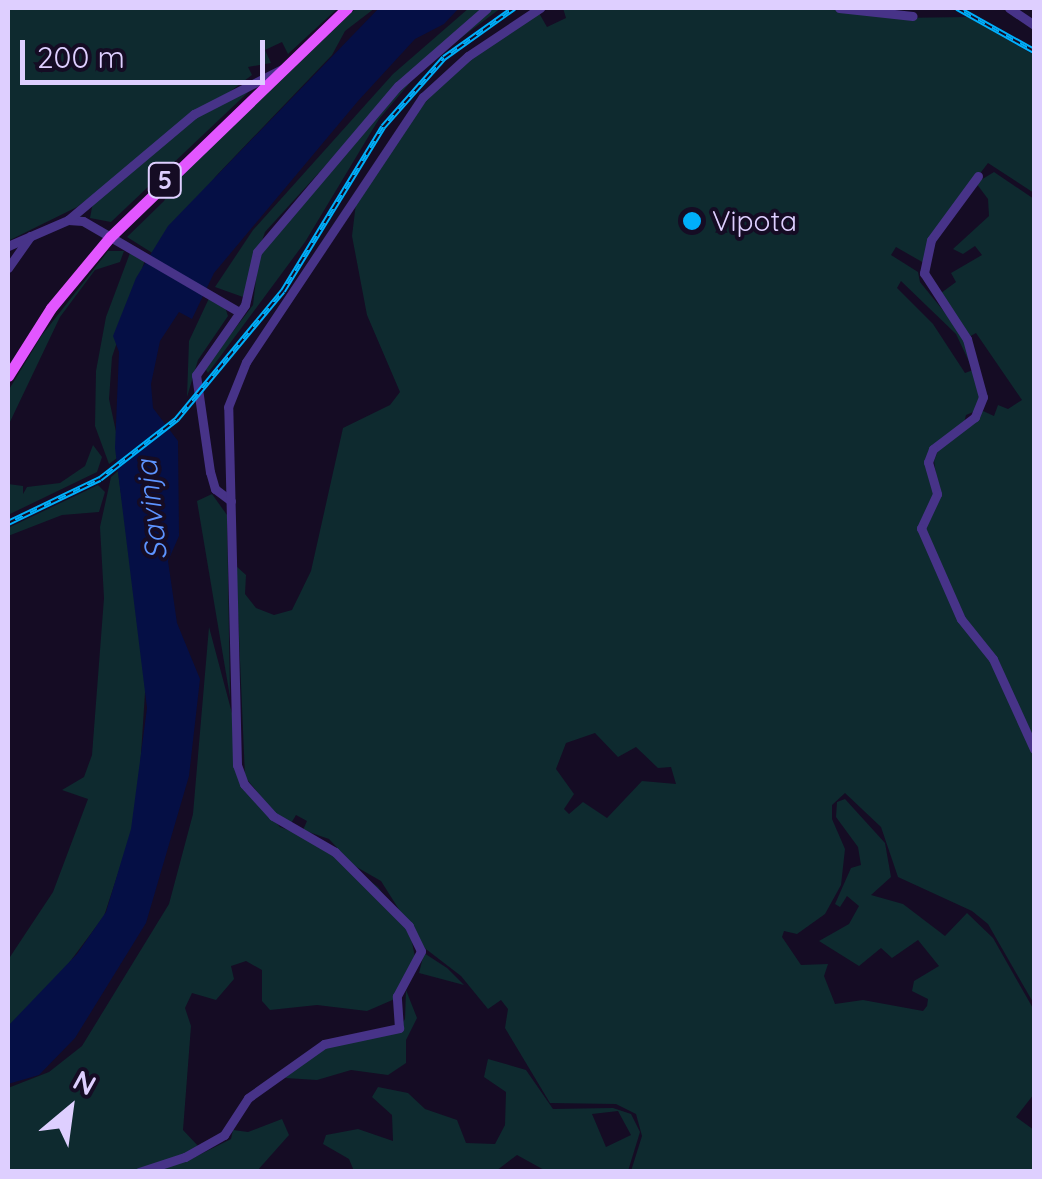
<!DOCTYPE html>
<style>
body{margin:0}
#map{position:relative;width:1042px;height:1179px;overflow:hidden;background:#150c24;font-family:Quicksand,sans-serif}
div>[style]{position:absolute}
.green>*{inset:0;background:#0e2a2f}
.water>*{inset:0;background:#050f45}
.minor>*{height:9px;margin:-4.5px;padding:0 4.5px;transform-origin:4.5px;border-radius:4.5px;background:#473388}
.major>*{height:11px;margin:-5.5px;padding:0 5.5px;transform-origin:5.5px;border-radius:5.5px;background:#e256ff}
.rail>*{height:6px;margin-top:-3px;transform-origin:0;background:repeating-linear-gradient(90deg,#150c24 0 8px,#00affa 0 16px);box-sizing:border-box;border-block:2px solid #00affa}
.dots>*{width:28px;height:28px;translate:-50% -50%;box-sizing:border-box;border:5px solid #150c24;border-radius:50%}
span{translate:-50% -50%;white-space:nowrap;text-align:center;line-height:1.15;-webkit-text-stroke:8px #150c24;paint-order:stroke}
.shield-label span{padding:2px 8px;background:#150c24;border:2px solid;border-radius:8px;-webkit-text-stroke-width:0}
.shield-label{font-size:25px;color:#decfff;font-weight:700}
.poi-label{font-size:28px;color:#decfff}
.left{translate:0 -50%;text-align:left}
.water-label{font-size:30px;color:#5d94ff;font-style:italic}
.frame{position:absolute;inset:0;border:10px solid #decfff;pointer-events:none}
.north{position:absolute;left:20px;top:1059px;width:100px;height:100px;-webkit-text-stroke:8px #150c24;paint-order:stroke;rotate:29deg;font-size:28px;font-weight:700;line-height:40px;text-align:center;color:#decfff}
.north::after{content:'';display:block;margin:auto;width:35px;height:45px;background:#decfff;clip-path:polygon(50% 0,100% 100%,50% 72%,0 100%)}
.scale{position:absolute;left:20px;top:40px;width:245px;height:45px;box-sizing:border-box;border:5px solid #decfff;border-top:0;padding-left:12px;font-size:30px;line-height:35px;white-space:nowrap;color:#decfff;-webkit-text-stroke:8px #150c24;paint-order:stroke}
</style>
<div id="map">
<div class="green">
<div style="clip-path:polygon(8px 8px,338px 8px,288px 54px,282px 42px,265px 50px,271px 63px,248px 67px,252px 75px,77px 207px,8px 241px)"></div>
<div style="clip-path:polygon(356px 8px,375px 8px,345px 31px,332px 55px,217px 175px,154px 254px,127px 237px,164px 201px,176px 179px)"></div>
<div style="clip-path:polygon(469px 8px,483px 8px,415px 67px,265px 232px,243px 297px,215px 287px,253px 230px,393px 74px)"></div>
<div style="clip-path:polygon(491px 8px,501px 8px,426px 64px,379px 119px,305px 242px,208px 373px,205px 368px,253px 305px,259px 254px,394px 93px)"></div>
<div style="clip-path:polygon(evenodd,563px 8px,820px 8px,896px 18px,968px 17px,1034px 55px,1034px 193px,988px 163px,931px 238px,924px 263px,896px 247px,891px 255px,918px 272px,920px 282px,963px 335px,983px 397px,980px 409px,966px 415px,964px 423px,940px 440px,932px 453px,936px 494px,922px 535px,939px 495px,934px 461px,941px 443px,983px 411px,994px 416px,998px 405px,1008px 409px,1022px 400px,976px 333px,967px 338px,937px 296px,956px 282px,951px 273px,982px 255px,975px 246px,963px 254px,953px 249px,989px 216px,988px 199px,976px 183px,994px 172px,1034px 199px,1034px 1004px,988px 924px,972px 911px,898px 877px,881px 827px,845px 793px,832px 805px,832px 819px,845px 849px,841px 885px,825px 914px,797px 934px,784px 931px,782px 937px,801px 965px,828px 964px,824px 976px,835px 1004px,863px 1000px,923px 1011px,927px 1006px,928px 999px,912px 991px,914px 981px,939px 966px,918px 940px,892px 958px,881px 948px,859px 966px,819px 941px,849px 924px,859px 906px,847px 896px,840px 907px,835px 904px,851px 868px,861px 865px,858px 847px,836px 817px,837px 802px,845px 799px,885px 843px,891px 877px,871px 895px,903px 904px,945px 936px,967px 913px,993px 938px,1034px 1010px,1034px 1094px,1016px 1117px,1034px 1130px,1034px 1171px,631px 1171px,642px 1136px,636px 1114px,616px 1104px,550px 1103px,505px 1028px,508px 1009px,501px 1000px,488px 1009px,461px 976px,422px 946px,381px 881px,353px 865px,329px 839px,303px 830px,307px 821px,296px 815px,290px 825px,278px 817px,245px 777px,236px 566px,246px 575px,245px 594px,256px 608px,274px 615px,292px 610px,311px 571px,343px 428px,390px 405px,400px 392px,367px 315px,352px 236px,356px 203px,409px 120px,455px 70px,539px 13px,547px 27px,566px 18px,563px 8px,901px 281px,956px 334px,973px 370px,965px 373px,933px 324px,897px 288px,901px 281px,563px 8px,595px 733px,618px 757px,636px 747px,658px 768px,671px 767px,676px 784px,642px 781px,607px 818px,583px 802px,569px 814px,564px 809px,574px 794px,556px 769px,566px 743px,595px 733px)"></div>
<div style="clip-path:polygon(260px 81px,111px 222px,90px 218px,93px 202px,195px 116px)"></div>
<div style="clip-path:polygon(108px 251px,124px 251px,120px 262px,95px 270px,60px 317px,8px 426px,8px 391px,42px 335px)"></div>
<div style="clip-path:polygon(130px 253px,145px 260px,112px 357px,109px 399px,121px 455px,109px 464px,95px 426px,96px 371px,106px 317px)"></div>
<div style="clip-path:polygon(211px 294px,223px 301px,228px 316px,198px 360px,187px 397px,189px 341px)"></div>
<div style="clip-path:polygon(93px 445px,102px 457px,97px 472px,8px 515px,8px 484px,23px 486px,23px 494px,27px 487px,60px 483px,85px 466px)"></div>
<div style="clip-path:polygon(118px 471px,146px 677px,137px 816px,104px 916px,51px 987px,8px 1028px,8px 960px,53px 892px,88px 799px,62px 790px,84px 777px,92px 755px,104px 598px,100px 527px,111px 477px)"></div>
<div style="clip-path:polygon(98px 485px,105px 492px,99px 512px,62px 515px,8px 536px,8px 528px)"></div>
<div style="clip-path:polygon(212px 494px,227px 515px,230px 697px,197px 501px)"></div>
<div style="clip-path:polygon(209px 627px,233px 717px,242px 785px,280px 827px,315px 840px,378px 887px,410px 932px,416px 962px,397px 998px,367px 1011px,317px 1005px,270px 1010px,262px 1001px,262px 970px,246px 961px,231px 966px,234px 979px,216px 1000px,192px 993px,185px 1008px,191px 1026px,183px 1130px,200px 1148px,136px 1171px,8px 1172px,8px 1088px,49px 1072px,82px 1046px,169px 904px,193px 814px)"></div>
<div style="clip-path:polygon(424px 953px,447px 968px,464px 985px,419px 973px)"></div>
<div style="clip-path:polygon(406px 990px,417px 1018px,406px 1040px,406px 1063px,388px 1075px,351px 1070px,317px 1080px,285px 1078px,318px 1047px,396px 1033px,405px 1019px)"></div>
<div style="clip-path:polygon(evenodd,488px 1059px,526px 1070px,553px 1109px,613px 1108px,631px 1114px,640px 1132px,628px 1171px,546px 1171px,517px 1155px,496px 1171px,354px 1171px,349px 1159px,323px 1144px,326px 1135px,358px 1129px,393px 1141px,392px 1115px,372px 1097px,378px 1087px,408px 1093px,425px 1109px,457px 1120px,466px 1143px,495px 1144px,505px 1125px,506px 1092px,484px 1077px,488px 1059px,618px 1111px,631px 1135px,606px 1147px,592px 1114px,618px 1111px)"></div>
<div style="clip-path:polygon(282px 1119px,289px 1135px,257px 1171px,147px 1172px,189px 1160px,231px 1139px,233px 1130px,248px 1132px)"></div>
</div>
<div class="water">
<div style="clip-path:polygon(379px 8px,459px 8px,444px 24px,415px 39px,358px 101px,214px 273px,192px 319px,179px 312px,160px 341px,151px 384px,153px 408px,178px 441px,179px 536px,168px 561px,177px 623px,200px 679px,189px 776px,146px 923px,75px 1038px,39px 1075px,8px 1084px,8px 1026px,77px 954px,106px 912px,131px 829px,147px 708px,115px 448px,119px 352px,113px 336px,136px 278px,168px 226px)"></div>
</div>
<div class="minor">
<div style="left:839px;top:8px;width:74px;rotate:6.2deg"></div>
<div style="left:1009px;top:8px;width:30px;rotate:34deg"></div>
<div style="left:978px;top:176px;width:79px;rotate:126.3deg"></div>
<div style="left:931px;top:240px;width:34px;rotate:102deg"></div>
<div style="left:924px;top:273px;width:79px;rotate:56.9deg"></div>
<div style="left:967px;top:339px;width:60px;rotate:74.6deg"></div>
<div style="left:983px;top:397px;width:22px;rotate:112deg"></div>
<div style="left:975px;top:417px;width:53px;rotate:142.7deg"></div>
<div style="left:933px;top:449px;width:14px;rotate:111deg"></div>
<div style="left:928px;top:462px;width:33px;rotate:74deg"></div>
<div style="left:937px;top:494px;width:38px;rotate:115deg"></div>
<div style="left:921px;top:528px;width:99px;rotate:66.3deg"></div>
<div style="left:961px;top:619px;width:51px;rotate:51.3deg"></div>
<div style="left:993px;top:659px;width:99px;rotate:65.5deg"></div>
<div style="left:68px;top:220px;width:15px;rotate:4deg"></div>
<div style="left:83px;top:221px;width:177px;rotate:30.2deg"></div>
<div style="left:8px;top:246px;width:65px;rotate:-23.4deg"></div>
<div style="left:68px;top:220px;width:165px;rotate:-40.1deg"></div>
<div style="left:194px;top:114px;width:99px;rotate:-27.1deg"></div>
<div style="left:8px;top:268px;width:39px;rotate:-55deg"></div>
<div style="left:231px;top:501px;width:20px;rotate:-143deg"></div>
<div style="left:215px;top:489px;width:18px;rotate:-106deg"></div>
<div style="left:210px;top:472px;width:98px;rotate:-98.2deg"></div>
<div style="left:196px;top:375px;width:85px;rotate:-55deg"></div>
<div style="left:245px;top:305px;width:54px;rotate:-77.2deg"></div>
<div style="left:257px;top:252px;width:218px;rotate:-49.7deg"></div>
<div style="left:398px;top:86px;width:118px;rotate:-41.2deg"></div>
<div style="left:139px;top:1172px;width:48px;rotate:-18.1deg"></div>
<div style="left:185px;top:1157px;width:45px;rotate:-29.4deg"></div>
<div style="left:224px;top:1135px;width:44px;rotate:-57deg"></div>
<div style="left:248px;top:1098px;width:93px;rotate:-35.4deg"></div>
<div style="left:324px;top:1044px;width:77px;rotate:-12deg"></div>
<div style="left:399px;top:1028px;width:32px;rotate:-94deg"></div>
<div style="left:397px;top:996px;width:51px;rotate:-61.9deg"></div>
<div style="left:421px;top:951px;width:28px;rotate:-116deg"></div>
<div style="left:409px;top:926px;width:105px;rotate:-135deg"></div>
<div style="left:335px;top:852px;width:72px;rotate:-149.9deg"></div>
<div style="left:273px;top:816px;width:43px;rotate:-132.2deg"></div>
<div style="left:244px;top:784px;width:20px;rotate:-110deg"></div>
<div style="left:237px;top:765px;width:358px;rotate:-91.4deg"></div>
<div style="left:228px;top:407px;width:48px;rotate:-68.2deg"></div>
<div style="left:246px;top:362px;width:319px;rotate:-56.3deg"></div>
<div style="left:423px;top:97px;width:61px;rotate:-42.3deg"></div>
<div style="left:468px;top:56px;width:87px;rotate:-33.7deg"></div>
</div>
<div class="major">
<div style="left:8px;top:376px;width:80px;rotate:-57.7deg"></div>
<div style="left:51px;top:308px;width:92px;rotate:-50.3deg"></div>
<div style="left:110px;top:237px;width:330px;rotate:-44deg"></div>
</div>
<div class="rail">
<div style="left:957px;top:8px;width:88px;rotate:29.2deg"></div>
<div style="left:8px;top:523px;width:102px;rotate:-25.6deg"></div>
<div style="left:100px;top:479px;width:98px;rotate:-37.9deg"></div>
<div style="left:177px;top:419px;width:166px;rotate:-50.4deg"></div>
<div style="left:283px;top:291px;width:192px;rotate:-58.6deg"></div>
<div style="left:383px;top:127px;width:92px;rotate:-48.5deg"></div>
<div style="left:444px;top:58px;width:86px;rotate:-35.5deg"></div>
</div>
<div class="dots">
<div style="left:692px;top:221px;background:#00affa"></div>
</div>
<div class="shield-label">
<span style="left:165px;top:180px">5</span>
</div>
<div class="poi-label">
<span class="left" style="left:712px;top:221px">Vipota</span>
</div>
<div class="water-label">
<span style="left:151px;top:510px;rotate:-96deg">Savinja</span>
</div>
<div class="frame"></div>
<div class="north">N</div>
<div class="scale">200 m</div>
</div>
